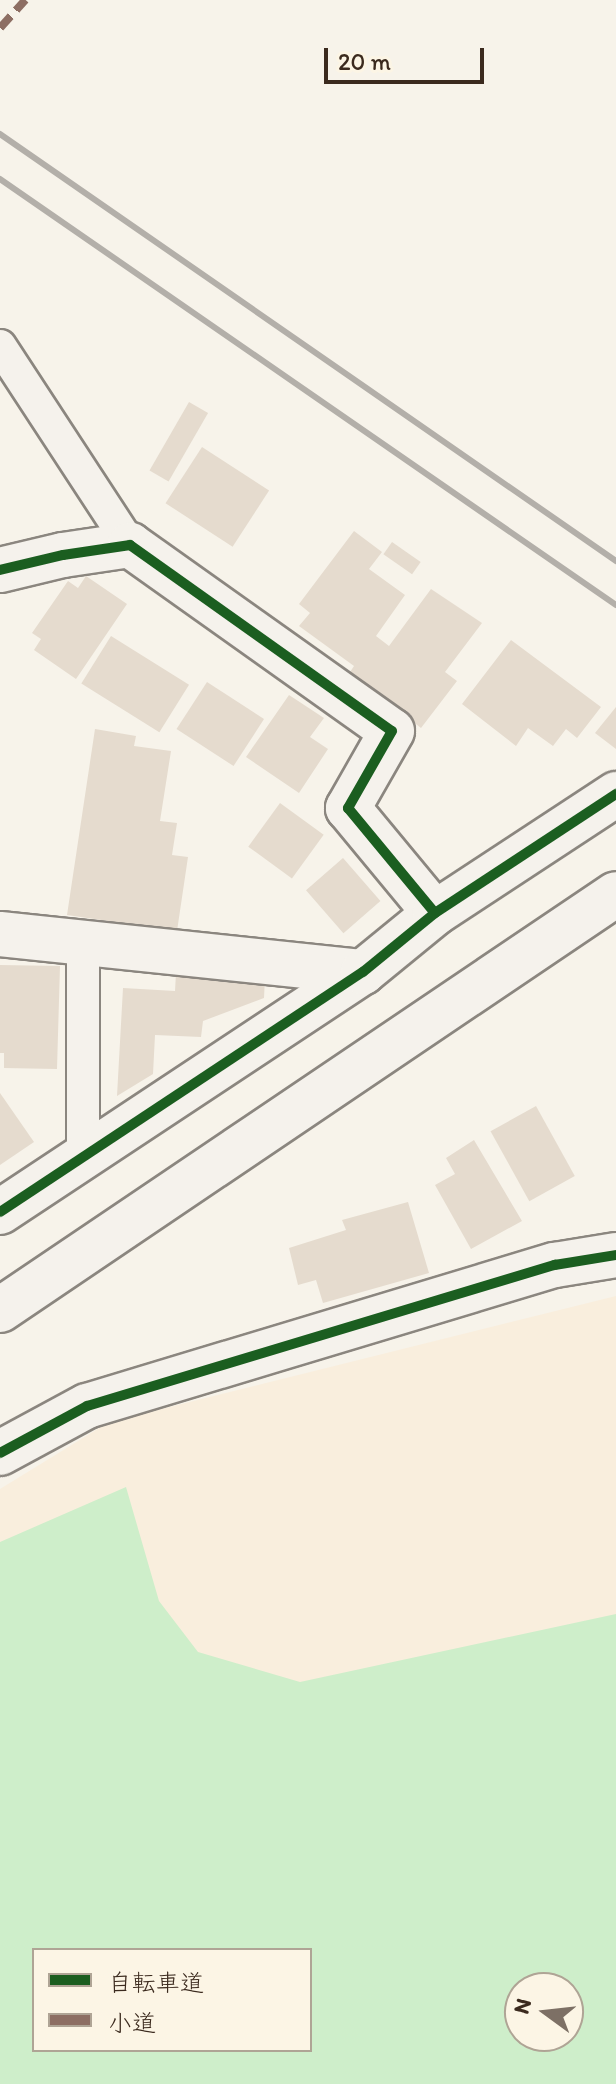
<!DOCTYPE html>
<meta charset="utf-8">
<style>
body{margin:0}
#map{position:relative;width:616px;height:2084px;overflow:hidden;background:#f7f3ea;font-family:Itim,"Klee One",sans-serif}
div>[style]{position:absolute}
.built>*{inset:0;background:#f9eedd}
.green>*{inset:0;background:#ceeeca}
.building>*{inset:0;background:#e5dbce;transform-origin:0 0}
.roads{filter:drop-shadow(2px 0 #8b867f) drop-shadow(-2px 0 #8b867f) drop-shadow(0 2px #8b867f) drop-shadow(0 -2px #8b867f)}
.lane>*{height:32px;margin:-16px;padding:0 16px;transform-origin:16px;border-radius:16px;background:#f5f2ec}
.street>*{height:44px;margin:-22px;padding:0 22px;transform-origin:22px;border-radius:22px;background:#f5f2ec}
.secondary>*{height:44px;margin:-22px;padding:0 22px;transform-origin:22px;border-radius:22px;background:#f5f2ec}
.rail>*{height:6px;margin:-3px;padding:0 3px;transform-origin:3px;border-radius:3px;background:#b3afa9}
.quiet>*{height:8px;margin-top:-4px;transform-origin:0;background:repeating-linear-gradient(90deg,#8d6e63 0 16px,transparent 0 24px)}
.cycleway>*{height:10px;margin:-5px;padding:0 5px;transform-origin:5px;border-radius:5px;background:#1b5e20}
span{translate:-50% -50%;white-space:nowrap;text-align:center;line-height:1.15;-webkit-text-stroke:7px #fcf5e5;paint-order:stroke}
.legend{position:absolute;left:32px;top:1948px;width:280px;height:104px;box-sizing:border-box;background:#fcf5e5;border:2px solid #afa495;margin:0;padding:10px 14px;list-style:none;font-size:24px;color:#3b2a1e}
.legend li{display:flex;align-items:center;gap:16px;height:40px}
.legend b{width:40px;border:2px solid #afa495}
.north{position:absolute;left:504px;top:1972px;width:80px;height:80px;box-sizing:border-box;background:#fcf5e5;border:2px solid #afa495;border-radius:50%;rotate:285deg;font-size:22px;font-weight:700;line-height:32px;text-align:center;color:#3b2a1e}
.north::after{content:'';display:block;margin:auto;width:28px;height:36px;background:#7d7065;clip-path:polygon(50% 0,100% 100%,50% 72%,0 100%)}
.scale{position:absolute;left:324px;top:48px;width:160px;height:36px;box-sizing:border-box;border:4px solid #3b2a1e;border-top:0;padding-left:10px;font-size:24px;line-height:28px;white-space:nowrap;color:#3b2a1e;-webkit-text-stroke:6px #fcf5e5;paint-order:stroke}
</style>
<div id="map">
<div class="built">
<div style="clip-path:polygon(evenodd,616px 1296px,616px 2084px,0 2084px,0 1489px,109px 1422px,616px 1296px,34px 1950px,310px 1950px,310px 2050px,34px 2050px,34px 1950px,616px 1296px,520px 1988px,568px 1988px,568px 2036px,520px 2036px,520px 1988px)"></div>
</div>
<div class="green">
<div style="clip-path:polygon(evenodd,126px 1487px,159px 1601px,198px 1652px,300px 1682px,616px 1614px,616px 2084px,0 2084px,0 1542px,126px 1487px,34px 1950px,310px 1950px,310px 2050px,34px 2050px,34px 1950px,126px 1487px,520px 1988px,568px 1988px,568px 2036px,520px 2036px,520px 1988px)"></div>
</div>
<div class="building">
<div style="left:189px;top:402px;width:22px;height:79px;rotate:30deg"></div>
<div style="left:202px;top:447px;width:80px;height:67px;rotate:33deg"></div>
<div style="clip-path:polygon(354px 531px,382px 552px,369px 569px,405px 595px,376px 636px,389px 646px,431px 589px,482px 623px,445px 672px,457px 681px,421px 728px,350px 672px,354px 666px,299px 626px,310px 613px,299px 604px)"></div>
<div style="left:392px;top:542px;width:35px;height:15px;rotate:35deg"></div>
<div style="clip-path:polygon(86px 576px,127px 604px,76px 679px,34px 650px,41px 639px,32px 633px,68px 581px,78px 588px)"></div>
<div style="left:111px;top:636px;width:92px;height:56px;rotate:32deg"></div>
<div style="clip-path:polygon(511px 640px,601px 707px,577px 738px,566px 729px,553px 746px,528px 728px,516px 746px,462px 704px)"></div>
<div style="left:207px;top:682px;width:68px;height:56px;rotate:33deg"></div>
<div style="clip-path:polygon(289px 695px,324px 718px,310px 737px,328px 749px,299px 793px,246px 757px)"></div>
<div style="clip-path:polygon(616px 707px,616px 749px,595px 733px)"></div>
<div style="clip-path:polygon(95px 729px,136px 736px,134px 746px,171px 751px,160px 821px,177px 823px,172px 855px,188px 857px,177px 931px,67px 915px)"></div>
<div style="left:280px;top:803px;width:54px;height:54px;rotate:36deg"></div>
<div style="left:343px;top:858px;width:57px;height:49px;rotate:49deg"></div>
<div style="clip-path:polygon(0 965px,60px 966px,57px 1069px,4px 1068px,4px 1053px,0 1053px)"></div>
<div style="clip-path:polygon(176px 973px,265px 977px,264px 998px,203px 1021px,201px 1037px,155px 1035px,153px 1074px,117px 1096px,123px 988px,175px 991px)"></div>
<div style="clip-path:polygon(0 1093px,34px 1142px,0 1165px)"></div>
<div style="left:536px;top:1106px;width:80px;height:52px;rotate:61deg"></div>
<div style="clip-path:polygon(474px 1140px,522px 1221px,471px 1249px,435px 1185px,455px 1174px,446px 1158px)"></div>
<div style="clip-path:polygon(408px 1202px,429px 1273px,323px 1303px,316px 1280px,298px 1285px,289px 1248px,346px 1230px,342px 1220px)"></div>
</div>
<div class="roads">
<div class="lane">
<div style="left:0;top:346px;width:238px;rotate:56.8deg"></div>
<div style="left:83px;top:1157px;width:214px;rotate:-90deg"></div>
</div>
<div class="street">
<div style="left:0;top:570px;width:65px;rotate:-13.4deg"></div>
<div style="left:63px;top:555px;width:68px;rotate:-8.5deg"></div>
<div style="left:130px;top:545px;width:321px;rotate:35.4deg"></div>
<div style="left:392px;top:731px;width:89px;rotate:119.7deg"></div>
<div style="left:348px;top:808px;width:136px;rotate:50.4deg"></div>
<div style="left:0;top:934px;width:365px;rotate:6deg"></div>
<div style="left:0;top:1212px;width:435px;rotate:-33.5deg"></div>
<div style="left:363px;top:972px;width:93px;rotate:-39.3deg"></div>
<div style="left:435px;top:913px;width:217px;rotate:-33.3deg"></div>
<div style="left:0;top:1453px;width:99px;rotate:-28.4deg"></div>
<div style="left:87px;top:1406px;width:489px;rotate:-16.8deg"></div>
<div style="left:555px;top:1265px;width:62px;rotate:-9.3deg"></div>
</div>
<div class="secondary">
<div style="left:0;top:1310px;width:743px;rotate:-34.03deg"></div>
</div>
</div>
<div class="rail">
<div style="left:0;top:134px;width:750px;rotate:34.73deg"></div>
<div style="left:0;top:179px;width:749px;rotate:34.67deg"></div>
</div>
<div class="quiet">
<div style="left:0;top:28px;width:38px;rotate:-48deg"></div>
</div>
<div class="cycleway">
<div style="left:0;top:570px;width:65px;rotate:-13.4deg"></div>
<div style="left:63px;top:555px;width:68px;rotate:-8.5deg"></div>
<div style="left:130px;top:545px;width:321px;rotate:35.4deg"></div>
<div style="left:392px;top:731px;width:89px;rotate:119.7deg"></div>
<div style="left:348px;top:808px;width:136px;rotate:50.4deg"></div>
<div style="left:0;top:1212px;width:435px;rotate:-33.5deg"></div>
<div style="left:363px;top:972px;width:93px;rotate:-39.3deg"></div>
<div style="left:435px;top:913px;width:217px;rotate:-33.3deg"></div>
<div style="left:0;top:1453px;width:99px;rotate:-28.4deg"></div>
<div style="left:87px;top:1406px;width:489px;rotate:-16.8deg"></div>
<div style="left:555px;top:1265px;width:62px;rotate:-9.3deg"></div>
</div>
<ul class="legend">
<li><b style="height:10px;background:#1b5e20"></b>自転車道</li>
<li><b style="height:10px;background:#8d6e63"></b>小道</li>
</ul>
<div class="north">N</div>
<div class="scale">20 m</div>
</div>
